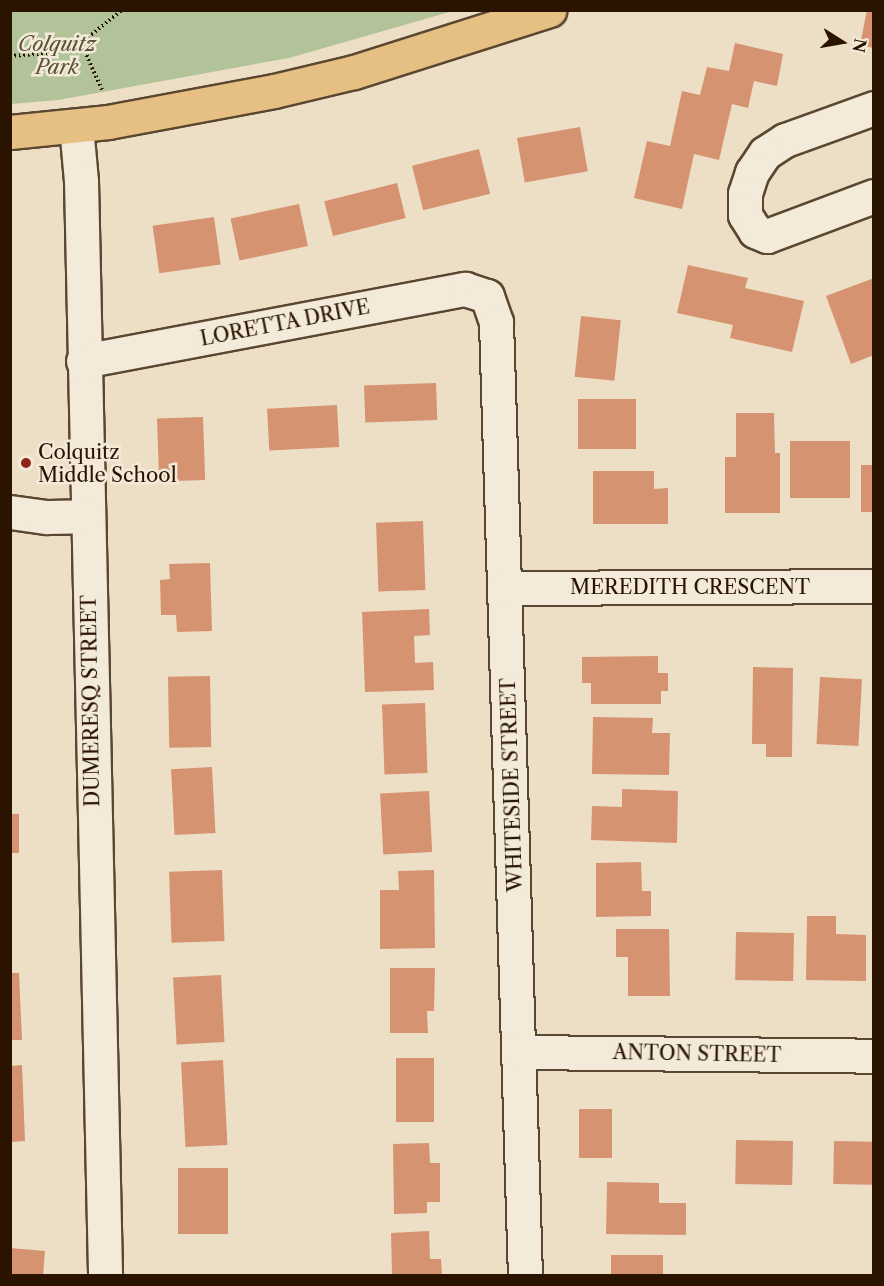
<!DOCTYPE html>
<style>
body{margin:0}
#map{position:relative;width:884px;height:1286px;overflow:hidden;background:#eddfc5;font-family:"Libre Caslon Text",serif}
div>[style]{position:absolute}
.green>*{inset:0;background:#b2c39a}
.building>*{inset:0;background:#d69371;transform-origin:0 0}
.path>*{height:4px;margin-top:-2px;transform-origin:0;background:repeating-linear-gradient(90deg,#2a1400 0 1.5px,transparent 0 4.5px)}
.roads{filter:drop-shadow(2px 0 #5b4731) drop-shadow(-2px 0 #5b4731) drop-shadow(0 2px #5b4731) drop-shadow(0 -2px #5b4731)}
.minor>*{height:33px;margin:-16.5px;padding:0 16.5px;transform-origin:16.5px;border-radius:16.5px;background:#f3ead9}
.major>*{height:33px;margin:-16.5px;padding:0 16.5px;transform-origin:16.5px;border-radius:16.5px;background:#e6c082}
.dots>*{width:16px;height:16px;translate:-50% -50%;box-sizing:border-box;border:3px solid #f3ead9;border-radius:50%}
span{translate:-50% -50%;white-space:nowrap;text-align:center;line-height:1.15;-webkit-text-stroke:5px #f3ead9;paint-order:stroke}
.park-label{font-size:20px;color:#5a5136;font-style:italic}
.street-label{font-size:20px;color:#2a1400}
.poi-label{font-size:20px;color:#2a1400}
.left{translate:0 -50%;text-align:left}
.frame{position:absolute;inset:0;border:12px solid #2a1400;pointer-events:none}
.north{position:absolute;left:812px;top:12px;width:60px;height:60px;-webkit-text-stroke:4px #f3ead9;paint-order:stroke;rotate:101deg;font-size:16px;font-weight:700;line-height:24px;text-align:center;color:#2a1400}
.north::after{content:'';display:block;margin:auto;width:21px;height:27px;background:#2a1400;clip-path:polygon(50% 0,100% 100%,50% 72%,0 100%)}
</style>
<div id="map">
<div class="green">
<div style="clip-path:polygon(11px 10px,453px 10px,453px 11px,289px 58px,58px 100px,11px 104px)"></div>
</div>
<div class="building">
<div style="clip-path:polygon(867px 10px,874px 10px,874px 48px,860px 45px)"></div>
<div style="clip-path:polygon(735px 43px,783px 54px,777px 86px,754px 81px,748px 108px,732px 104px,719px 160px,694px 154px,682px 209px,634px 198px,647px 141px,670px 146px,682px 91px,700px 95px,707px 67px,729px 71px)"></div>
<div style="left:580px;top:127px;width:45px;height:64px;rotate:80deg"></div>
<div style="left:479px;top:149px;width:46px;height:69px;rotate:76deg"></div>
<div style="left:397px;top:183px;width:36px;height:75px;rotate:76deg"></div>
<div style="left:299px;top:204px;width:43px;height:70px;rotate:78deg"></div>
<div style="left:214px;top:217px;width:48px;height:62px;rotate:82deg"></div>
<div style="clip-path:polygon(688px 265px,748px 278px,745px 288px,804px 301px,792px 352px,730px 338px,733px 325px,677px 313px)"></div>
<div style="clip-path:polygon(874px 278px,874px 355px,851px 364px,826px 296px)"></div>
<div style="left:581px;top:316px;width:40px;height:61px;rotate:6deg"></div>
<div style="left:436px;top:383px;width:37px;height:72px;rotate:88deg"></div>
<div style="left:578px;top:399px;width:58px;height:50px"></div>
<div style="left:337px;top:405px;width:42px;height:70px;rotate:87deg"></div>
<div style="clip-path:polygon(736px 413px,774px 413px,775px 453px,780px 453px,780px 513px,725px 513px,725px 457px,736px 457px)"></div>
<div style="left:203px;top:417px;width:63px;height:46px;rotate:88deg"></div>
<div style="left:850px;top:441px;width:57px;height:60px;rotate:90deg"></div>
<div style="left:861px;top:465px;width:13px;height:47px"></div>
<div style="clip-path:polygon(593px 471px,654px 471px,654px 489px,668px 488px,668px 524px,593px 524px)"></div>
<div style="left:423px;top:521px;width:69px;height:47px;rotate:88deg"></div>
<div style="clip-path:polygon(210px 563px,212px 631px,177px 632px,176px 615px,161px 615px,160px 580px,170px 579px,169px 564px)"></div>
<div style="clip-path:polygon(429px 609px,430px 635px,414px 636px,415px 663px,433px 662px,434px 690px,365px 692px,362px 612px)"></div>
<div style="clip-path:polygon(658px 656px,658px 673px,668px 673px,668px 691px,661px 691px,661px 704px,591px 704px,591px 683px,582px 683px,582px 657px)"></div>
<div style="clip-path:polygon(753px 667px,793px 668px,792px 757px,766px 757px,766px 744px,752px 744px)"></div>
<div style="left:210px;top:676px;width:71px;height:42px;rotate:89deg"></div>
<div style="left:820px;top:677px;width:42px;height:67px;rotate:3deg"></div>
<div style="left:425px;top:703px;width:70px;height:43px;rotate:88deg"></div>
<div style="clip-path:polygon(593px 717px,653px 718px,652px 733px,670px 733px,669px 775px,592px 774px)"></div>
<div style="left:212px;top:767px;width:66px;height:41px;rotate:87deg"></div>
<div style="clip-path:polygon(622px 789px,678px 791px,677px 843px,591px 840px,592px 806px,622px 807px)"></div>
<div style="left:429px;top:791px;width:61px;height:49px;rotate:87deg"></div>
<div style="left:10px;top:814px;width:9px;height:39px"></div>
<div style="clip-path:polygon(641px 862px,642px 891px,651px 891px,651px 916px,596px 917px,596px 863px)"></div>
<div style="left:222px;top:870px;width:71px;height:53px;rotate:88deg"></div>
<div style="clip-path:polygon(434px 870px,435px 948px,380px 949px,380px 890px,399px 890px,398px 871px)"></div>
<div style="clip-path:polygon(807px 916px,836px 916px,836px 934px,866px 935px,866px 981px,806px 980px)"></div>
<div style="clip-path:polygon(616px 929px,669px 929px,670px 996px,628px 996px,628px 957px,616px 957px)"></div>
<div style="left:736px;top:932px;width:58px;height:48px;rotate:1deg"></div>
<div style="clip-path:polygon(390px 968px,435px 968px,434px 1011px,427px 1011px,428px 1033px,390px 1033px)"></div>
<div style="clip-path:polygon(10px 973px,19px 973px,22px 1040px,10px 1040px)"></div>
<div style="left:221px;top:975px;width:67px;height:48px;rotate:87deg"></div>
<div style="left:396px;top:1058px;width:38px;height:64px"></div>
<div style="left:223px;top:1060px;width:85px;height:42px;rotate:87deg"></div>
<div style="clip-path:polygon(22px 1065px,25px 1141px,10px 1142px,10px 1066px)"></div>
<div style="left:579px;top:1109px;width:33px;height:49px"></div>
<div style="left:736px;top:1140px;width:57px;height:44px;rotate:1deg"></div>
<div style="left:834px;top:1141px;width:40px;height:43px;rotate:1deg"></div>
<div style="clip-path:polygon(429px 1143px,430px 1163px,440px 1163px,440px 1202px,427px 1202px,427px 1213px,394px 1214px,393px 1144px)"></div>
<div style="left:178px;top:1168px;width:50px;height:66px"></div>
<div style="clip-path:polygon(607px 1182px,659px 1183px,659px 1203px,686px 1203px,686px 1235px,606px 1234px)"></div>
<div style="clip-path:polygon(429px 1231px,430px 1259px,441px 1259px,442px 1276px,392px 1276px,391px 1233px)"></div>
<div style="clip-path:polygon(10px 1248px,45px 1251px,43px 1276px,10px 1276px)"></div>
<div style="left:663px;top:1255px;width:21px;height:52px;rotate:90deg"></div>
</div>
<div class="path">
<div style="left:81px;top:43px;width:54px;rotate:65.8deg"></div>
<div style="left:10px;top:56px;width:41px;rotate:-4.2deg"></div>
<div style="left:51px;top:53px;width:32px;rotate:-18deg"></div>
<div style="left:81px;top:43px;width:53px;rotate:-38.8deg"></div>
</div>
<div class="roads">
<div class="minor">
<div style="left:874px;top:108px;width:95px;rotate:160.2deg"></div>
<div style="left:785px;top:140px;width:24px;rotate:147deg"></div>
<div style="left:765px;top:153px;width:23px;rotate:124deg"></div>
<div style="left:752px;top:172px;width:22px;rotate:108deg"></div>
<div style="left:745px;top:193px;width:22px;rotate:90deg"></div>
<div style="left:745px;top:215px;width:19px;rotate:58deg"></div>
<div style="left:755px;top:231px;width:13px;rotate:23deg"></div>
<div style="left:767px;top:236px;width:114px;rotate:-20.5deg"></div>
<div style="left:76px;top:126px;width:55px;rotate:84.8deg"></div>
<div style="left:81px;top:181px;width:1095px;rotate:88.74deg"></div>
<div style="left:83px;top:361px;width:389px;rotate:-10.7deg"></div>
<div style="left:465px;top:289px;width:23px;rotate:18deg"></div>
<div style="left:487px;top:296px;width:28px;rotate:71deg"></div>
<div style="left:496px;top:322px;width:954px;rotate:88.26deg"></div>
<div style="left:10px;top:512px;width:37px;rotate:8deg"></div>
<div style="left:47px;top:517px;width:39px;rotate:-1deg"></div>
<div style="left:506px;top:588px;width:368px;rotate:-0.3deg"></div>
<div style="left:520px;top:1052px;width:354px;rotate:0.6deg"></div>
</div>
<div class="major">
<div style="left:10px;top:132px;width:99px;rotate:-5.8deg"></div>
<div style="left:108px;top:122px;width:169px;rotate:-10.6deg"></div>
<div style="left:274px;top:91px;width:82px;rotate:-13.4deg"></div>
<div style="left:354px;top:72px;width:205px;rotate:-17.6deg"></div>
</div>
</div>
<div class="dots">
<div style="left:26px;top:463px;background:#8f2418"></div>
</div>
<div class="park-label">
<span style="left:57px;top:56px">Colquitz<br>Park</span>
</div>
<div class="street-label">
<span style="left:285px;top:323px;rotate:-11deg">LORETTA DRIVE</span>
<span style="left:690px;top:587px">MEREDITH CRESCENT</span>
<span style="left:91px;top:701px;rotate:-91deg">DUMERESQ STREET</span>
<span style="left:512px;top:785px;rotate:-92deg">WHITESIDE STREET</span>
<span style="left:697px;top:1054px;rotate:1deg">ANTON STREET</span>
</div>
<div class="poi-label">
<span class="left" style="left:38px;top:464px">Colquitz<br>Middle School</span>
</div>
<div class="frame"></div>
<div class="north">N</div>
</div>
